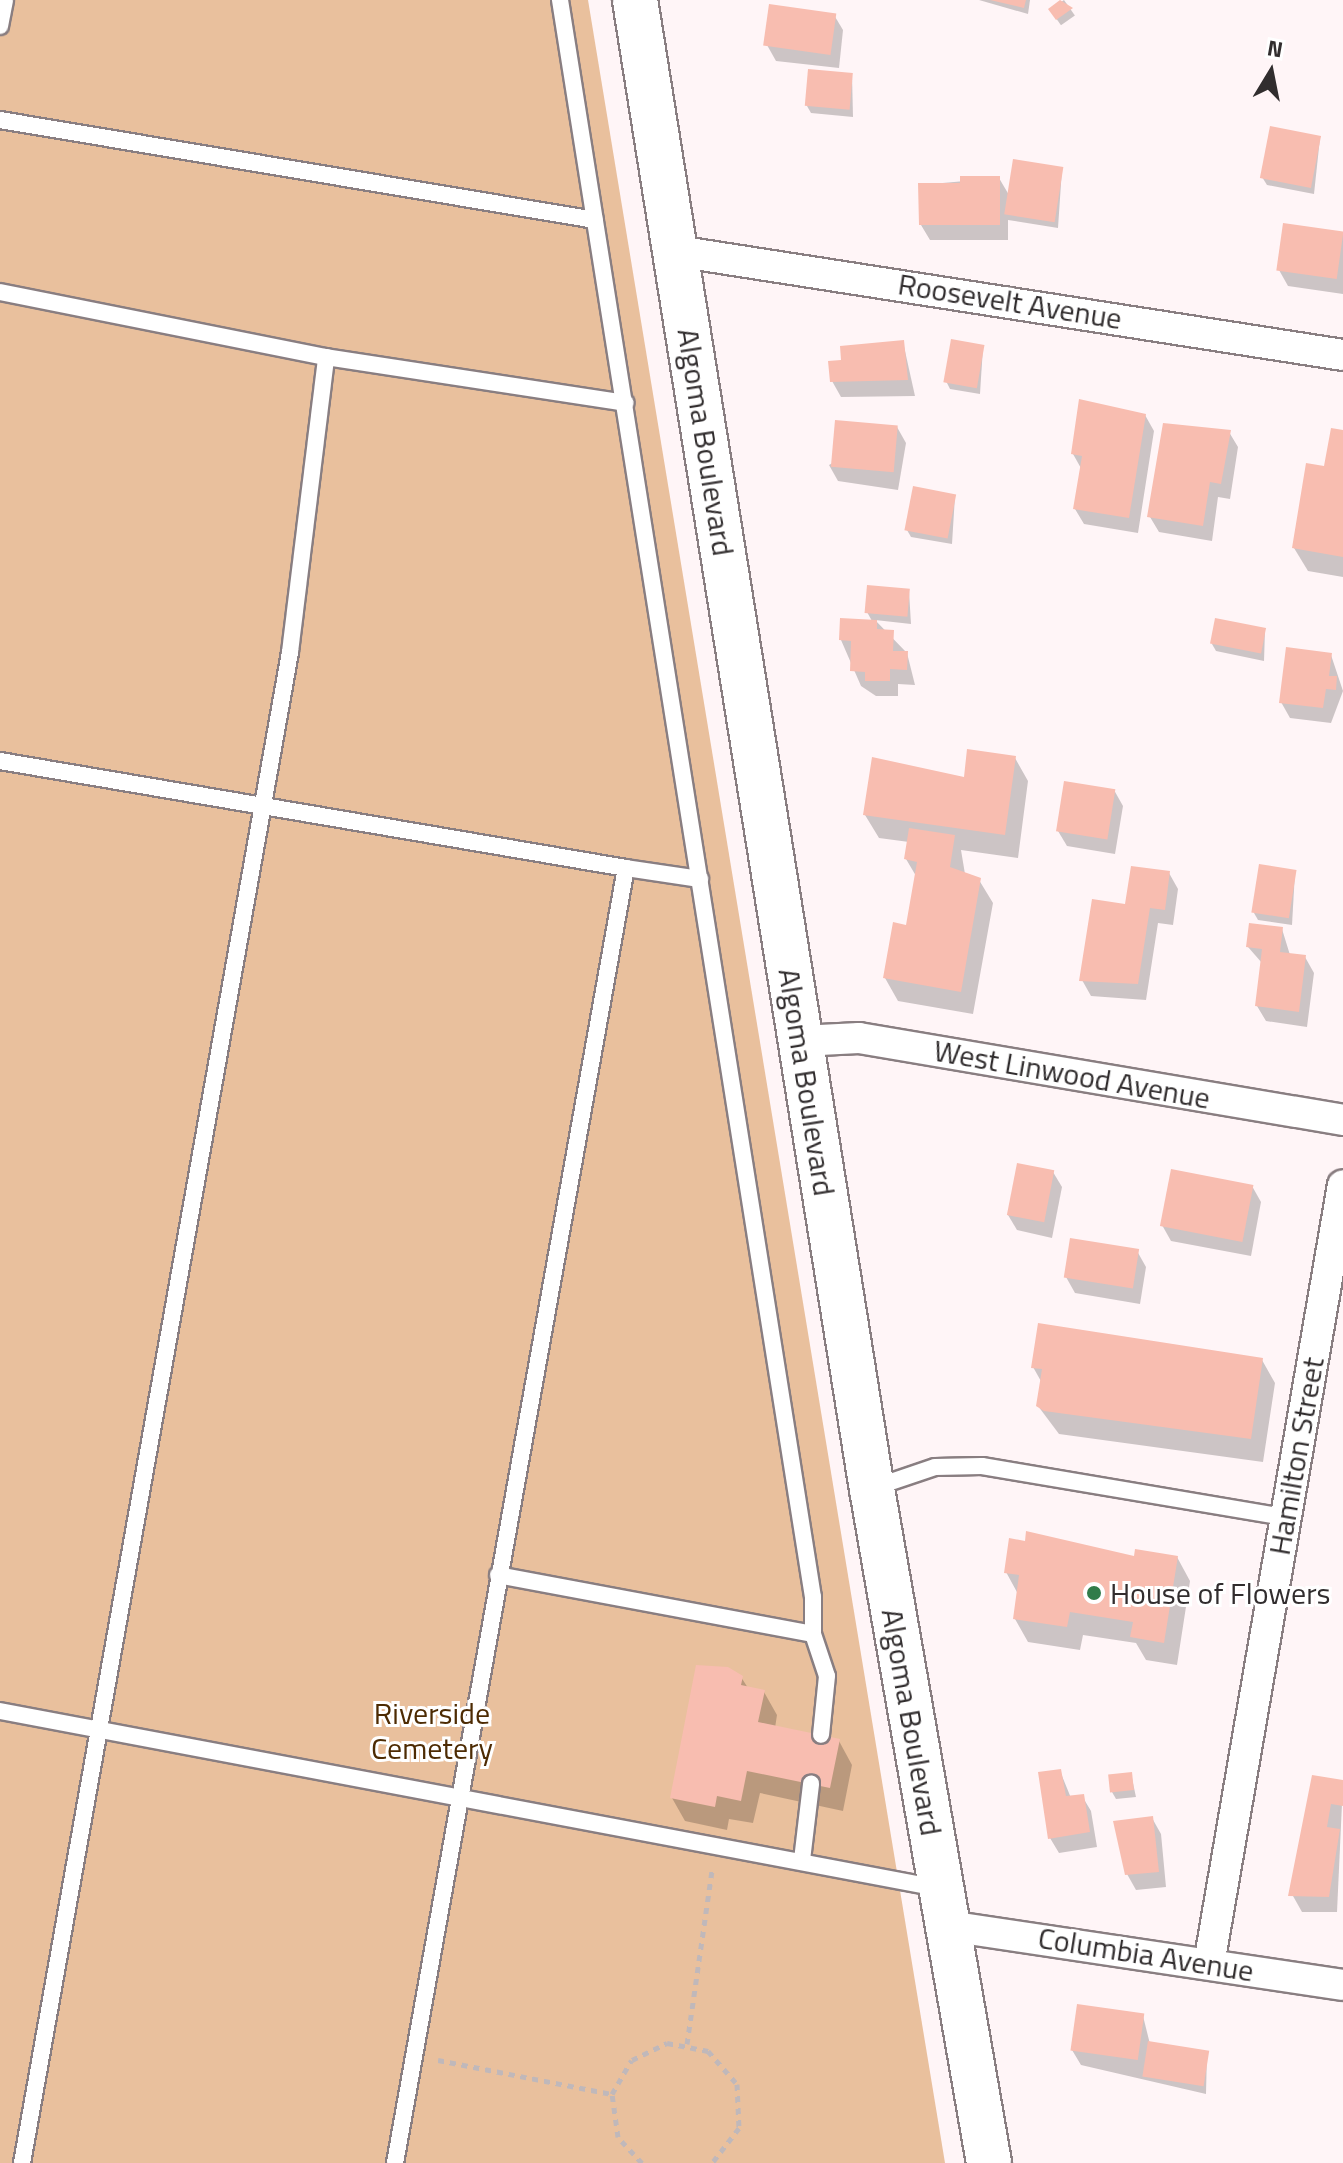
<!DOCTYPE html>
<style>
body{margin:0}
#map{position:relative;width:1343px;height:2163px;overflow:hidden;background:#fff5f7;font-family:"Titillium Web",sans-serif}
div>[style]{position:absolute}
.green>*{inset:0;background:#e9c09d}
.shadow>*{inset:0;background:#0003;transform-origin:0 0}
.building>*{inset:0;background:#f8bdb0;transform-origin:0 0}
.path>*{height:5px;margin-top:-2.5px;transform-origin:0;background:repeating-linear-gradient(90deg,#c0b8ba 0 6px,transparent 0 12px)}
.roads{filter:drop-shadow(2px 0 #897e81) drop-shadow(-2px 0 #897e81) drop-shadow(0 2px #897e81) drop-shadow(0 -2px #897e81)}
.service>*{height:16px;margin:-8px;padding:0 8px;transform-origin:8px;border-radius:8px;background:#fff}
.minor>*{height:30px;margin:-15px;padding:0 15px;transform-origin:15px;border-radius:15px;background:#fff}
.primary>*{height:44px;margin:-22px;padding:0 22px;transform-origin:22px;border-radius:22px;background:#fff}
.dots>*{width:22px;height:22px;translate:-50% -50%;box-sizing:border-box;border:4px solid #fff;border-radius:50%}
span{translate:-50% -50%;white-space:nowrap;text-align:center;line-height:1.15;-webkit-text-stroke:6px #fff;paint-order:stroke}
.street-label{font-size:30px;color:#312d2e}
.poi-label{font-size:30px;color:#312d2e}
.left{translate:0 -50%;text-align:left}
.park-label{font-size:30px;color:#4d2b03}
.north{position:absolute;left:1231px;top:32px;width:80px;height:80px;-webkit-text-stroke:6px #fff;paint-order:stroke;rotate:10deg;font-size:22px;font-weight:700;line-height:32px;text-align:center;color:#312d2e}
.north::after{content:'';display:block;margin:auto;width:28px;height:36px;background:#312d2e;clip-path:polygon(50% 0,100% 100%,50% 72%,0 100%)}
</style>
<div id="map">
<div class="green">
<div style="clip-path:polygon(0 0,588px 0,945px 2163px,0 2163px)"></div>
</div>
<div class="shadow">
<div style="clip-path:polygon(979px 0,1030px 0,1028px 14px)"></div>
<div style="left:1064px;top:0;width:19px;height:17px;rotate:55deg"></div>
<div style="clip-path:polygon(834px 15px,843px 30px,839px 68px,776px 61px,767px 45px)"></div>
<div style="clip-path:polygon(852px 75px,853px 117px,811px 113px,807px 106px)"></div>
<div style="clip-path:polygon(1320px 138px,1314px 194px,1267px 185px,1262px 177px)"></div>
<div style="clip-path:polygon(1062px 169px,1058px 228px,1008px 220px,1008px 240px,930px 240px,921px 225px,920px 185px,999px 178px,1009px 195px)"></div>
<div style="clip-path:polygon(1343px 233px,1343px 294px,1288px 286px,1279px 270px)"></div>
<div style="clip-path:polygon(903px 342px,915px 396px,841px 397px,832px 381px,843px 361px)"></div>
<div style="clip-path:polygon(983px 347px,980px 394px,950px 389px,946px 381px)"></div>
<div style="clip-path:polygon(1145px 415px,1154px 431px,1138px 533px,1084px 524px,1075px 509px,1082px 470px,1073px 454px)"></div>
<div style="clip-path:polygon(897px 427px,906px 443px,898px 490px,838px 481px,829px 465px)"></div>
<div style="clip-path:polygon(1229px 432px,1238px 447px,1230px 499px,1218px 497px,1212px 541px,1159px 532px,1150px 517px)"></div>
<div style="clip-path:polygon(1343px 432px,1343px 577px,1308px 571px,1294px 548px)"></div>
<div style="clip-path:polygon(955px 496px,952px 544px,911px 537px,907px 530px)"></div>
<div style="clip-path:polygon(909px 591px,911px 624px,875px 620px,907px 653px,915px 685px,898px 684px,898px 696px,876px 696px,861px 686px,841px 640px,872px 621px,867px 612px)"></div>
<div style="clip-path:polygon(1265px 630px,1264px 661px,1216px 651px,1212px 644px)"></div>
<div style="clip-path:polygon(1331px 655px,1343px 691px,1331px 723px,1290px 718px,1281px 702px)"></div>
<div style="clip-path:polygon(1015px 758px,1028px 781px,1018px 858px,961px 850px,965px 874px,979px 880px,993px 903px,973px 1014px,898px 1001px,885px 978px,908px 927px,916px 876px,906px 859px,909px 842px,879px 838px,865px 815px)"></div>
<div style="clip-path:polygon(1114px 790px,1123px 806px,1115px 854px,1067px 846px,1058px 831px)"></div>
<div style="clip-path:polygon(1295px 872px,1292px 925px,1258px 920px,1254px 913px)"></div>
<div style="clip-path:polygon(1169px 873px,1178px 889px,1173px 925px,1158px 923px,1146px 1000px,1091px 996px,1082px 980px,1127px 906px)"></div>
<div style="clip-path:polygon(1282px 929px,1290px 955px,1305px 957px,1314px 973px,1307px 1027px,1266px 1021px,1257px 1006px,1262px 963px,1248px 947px)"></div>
<div style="clip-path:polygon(1053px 1172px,1062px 1187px,1052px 1238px,1017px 1230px,1008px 1215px)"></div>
<div style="clip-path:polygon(1252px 1186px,1261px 1202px,1251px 1256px,1171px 1241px,1162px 1225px)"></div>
<div style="clip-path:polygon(1137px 1251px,1146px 1267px,1140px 1304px,1075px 1293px,1066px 1277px)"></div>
<div style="clip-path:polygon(1262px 1360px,1275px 1383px,1263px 1462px,1059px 1434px,1038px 1406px,1042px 1383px,1033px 1367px)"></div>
<div style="clip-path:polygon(1177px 1557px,1190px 1581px,1177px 1665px,1146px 1660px,1136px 1643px,1083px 1635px,1080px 1650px,1028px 1642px,1015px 1619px,1018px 1594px,1006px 1572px)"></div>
<div style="clip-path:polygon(741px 1677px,748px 1688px,764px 1692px,777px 1715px,775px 1728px,839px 1741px,852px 1765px,843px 1811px,760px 1793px,753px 1823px,729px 1819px,727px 1830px,685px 1821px,672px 1798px)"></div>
<div style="clip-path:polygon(1060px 1771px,1071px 1798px,1082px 1796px,1091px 1811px,1097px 1847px,1059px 1853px,1050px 1838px)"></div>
<div style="clip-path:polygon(1131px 1774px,1136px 1797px,1116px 1799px,1112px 1792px)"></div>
<div style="clip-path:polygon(1313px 1777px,1343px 1782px,1337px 1912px,1302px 1912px,1293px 1896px)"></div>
<div style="clip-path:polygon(1152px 1818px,1161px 1834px,1166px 1887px,1136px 1890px,1127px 1874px)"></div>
<div style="clip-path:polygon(1143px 2016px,1150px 2044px,1207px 2053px,1206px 2094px,1081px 2065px,1072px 2050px)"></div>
</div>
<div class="building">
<div style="clip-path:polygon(990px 0,1026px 0,1024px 8px)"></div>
<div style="clip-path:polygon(1060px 0,1073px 8px,1056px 20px,1048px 9px)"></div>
<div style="left:769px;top:4px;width:68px;height:42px;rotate:8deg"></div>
<div style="left:808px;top:69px;width:45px;height:37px;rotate:5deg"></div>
<div style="left:1270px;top:126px;width:52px;height:53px;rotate:11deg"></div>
<div style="left:1013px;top:159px;width:51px;height:56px;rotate:9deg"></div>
<div style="clip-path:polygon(960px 176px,1000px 176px,1000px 225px,919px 225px,918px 183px,960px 183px)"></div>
<div style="left:1283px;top:223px;width:61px;height:48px;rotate:8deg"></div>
<div style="left:951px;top:339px;width:34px;height:44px;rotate:10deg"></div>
<div style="clip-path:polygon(904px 340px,908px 380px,830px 382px,828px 361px,841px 360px,840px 346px)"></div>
<div style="clip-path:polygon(1079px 399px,1146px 414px,1129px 518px,1073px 509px,1082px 456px,1071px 454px)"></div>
<div style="left:835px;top:420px;width:63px;height:47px;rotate:5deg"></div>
<div style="clip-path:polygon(1163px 423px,1231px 430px,1221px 484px,1210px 482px,1203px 526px,1147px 517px)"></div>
<div style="clip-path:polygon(1331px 428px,1343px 430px,1343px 557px,1292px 548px,1306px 463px,1324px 466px)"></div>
<div style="left:913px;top:486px;width:44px;height:45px;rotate:11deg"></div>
<div style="left:867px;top:585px;width:43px;height:28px;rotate:5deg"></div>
<div style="clip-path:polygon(840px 618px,877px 620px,877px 629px,894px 630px,893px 651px,908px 651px,907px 670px,890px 669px,890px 681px,865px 681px,865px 672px,850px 671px,851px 641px,839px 640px)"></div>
<div style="left:1215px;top:618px;width:52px;height:26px;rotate:11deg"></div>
<div style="clip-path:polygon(1286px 647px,1332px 653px,1329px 676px,1337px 676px,1336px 690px,1326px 689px,1323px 708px,1279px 703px)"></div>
<div style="clip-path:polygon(967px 749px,1016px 756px,1005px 835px,863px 815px,872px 757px,964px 777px)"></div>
<div style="left:1064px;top:781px;width:52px;height:51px;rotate:9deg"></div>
<div style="clip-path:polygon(909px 828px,955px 835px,950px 867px,981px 878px,961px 992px,883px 978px,893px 922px,906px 925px,917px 862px,904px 859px)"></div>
<div style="left:1259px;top:864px;width:38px;height:49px;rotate:9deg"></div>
<div style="clip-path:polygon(1131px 866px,1170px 871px,1165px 910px,1150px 908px,1138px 984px,1079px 981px,1092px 899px,1125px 904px)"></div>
<div style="clip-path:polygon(1249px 923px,1283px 927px,1280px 952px,1306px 955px,1299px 1012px,1255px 1006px,1262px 949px,1246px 947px)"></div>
<div style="left:1017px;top:1163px;width:38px;height:53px;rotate:11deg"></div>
<div style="left:1171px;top:1169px;width:84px;height:58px;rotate:11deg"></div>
<div style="left:1070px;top:1238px;width:70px;height:40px;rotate:9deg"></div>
<div style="clip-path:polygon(1038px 1323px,1263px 1358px,1251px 1439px,1044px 1411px,1036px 1406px,1042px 1369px,1031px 1368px)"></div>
<div style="clip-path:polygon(1026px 1531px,1134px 1556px,1135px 1549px,1178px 1556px,1164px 1643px,1130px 1637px,1133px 1622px,1070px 1612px,1067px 1627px,1013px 1619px,1019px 1575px,1004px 1573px,1009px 1538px,1025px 1541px)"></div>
<div style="clip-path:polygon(696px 1665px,728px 1667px,743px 1676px,741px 1685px,765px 1690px,758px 1722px,840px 1739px,830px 1788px,747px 1771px,741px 1801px,717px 1796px,715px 1807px,670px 1798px)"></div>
<div style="clip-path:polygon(1061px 1769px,1066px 1796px,1084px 1794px,1090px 1832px,1048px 1839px,1038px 1772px)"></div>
<div style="left:1132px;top:1772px;width:18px;height:24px;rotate:84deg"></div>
<div style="clip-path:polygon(1312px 1775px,1343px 1780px,1343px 1806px,1331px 1804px,1327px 1827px,1340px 1829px,1329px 1897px,1288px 1896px)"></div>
<div style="clip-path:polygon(1153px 1816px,1159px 1872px,1125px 1875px,1113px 1821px)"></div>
<div style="left:1077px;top:2004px;width:68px;height:47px;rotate:8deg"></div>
<div style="left:1148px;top:2041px;width:62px;height:36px;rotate:9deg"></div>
</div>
<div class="path">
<div style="left:687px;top:2044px;width:176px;rotate:-81.8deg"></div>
<div style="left:438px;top:2060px;width:177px;rotate:11.1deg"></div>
<div style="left:642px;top:2163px;width:35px;rotate:-133deg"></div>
<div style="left:618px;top:2137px;width:43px;rotate:-97.9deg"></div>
<div style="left:612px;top:2094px;width:39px;rotate:-60deg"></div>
<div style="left:632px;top:2060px;width:39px;rotate:-26deg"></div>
<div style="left:667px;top:2043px;width:42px;rotate:11deg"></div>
<div style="left:708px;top:2051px;width:44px;rotate:48.7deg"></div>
<div style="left:737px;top:2084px;width:44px;rotate:87.4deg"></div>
<div style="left:739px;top:2128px;width:44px;rotate:127.6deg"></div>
</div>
<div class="roads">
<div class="service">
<div style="left:560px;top:0;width:1617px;rotate:81deg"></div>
<div style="left:813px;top:1597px;width:37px;rotate:90deg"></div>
<div style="left:813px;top:1634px;width:44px;rotate:71.6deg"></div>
<div style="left:827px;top:1676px;width:59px;rotate:95.8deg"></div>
<div style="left:0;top:26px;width:26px;rotate:-79deg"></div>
<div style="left:0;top:120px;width:603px;rotate:9.54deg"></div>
<div style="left:0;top:292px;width:332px;rotate:11.3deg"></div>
<div style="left:326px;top:357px;width:303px;rotate:8.7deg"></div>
<div style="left:0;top:761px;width:635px;rotate:9.7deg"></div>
<div style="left:873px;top:1488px;width:65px;rotate:-18.7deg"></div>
<div style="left:935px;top:1467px;width:47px;rotate:-1.2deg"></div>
<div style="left:982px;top:1466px;width:307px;rotate:9.6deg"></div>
<div style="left:498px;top:1575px;width:320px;rotate:10.6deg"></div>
<div style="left:0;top:1711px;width:955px;rotate:10.69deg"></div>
<div style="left:802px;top:1860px;width:77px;rotate:-83.2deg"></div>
<div style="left:22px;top:2163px;width:1535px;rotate:-79.94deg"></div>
<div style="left:290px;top:652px;width:297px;rotate:-83deg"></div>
<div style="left:395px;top:2163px;width:1315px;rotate:-79.89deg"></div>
<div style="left:626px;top:868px;width:75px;rotate:8.5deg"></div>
</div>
<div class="minor">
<div style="left:676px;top:251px;width:675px;rotate:8.86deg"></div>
<div style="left:800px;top:1041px;width:59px;rotate:-2.9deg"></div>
<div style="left:859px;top:1038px;width:491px;rotate:9.6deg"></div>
<div style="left:948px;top:1926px;width:399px;rotate:8.5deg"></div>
<div style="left:1209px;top:1964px;width:790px;rotate:-80.24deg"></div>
</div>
<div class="primary">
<div style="left:635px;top:0;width:1508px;rotate:80.96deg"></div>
<div style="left:872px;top:1489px;width:684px;rotate:80.15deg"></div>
</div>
</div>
<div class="dots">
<div style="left:1094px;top:1593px;background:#317c4a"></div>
</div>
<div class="street-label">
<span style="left:1010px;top:301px;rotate:9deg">Roosevelt Avenue</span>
<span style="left:706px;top:442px;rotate:81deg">Algoma Boulevard</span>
<span style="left:1072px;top:1074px;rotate:10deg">West Linwood Avenue</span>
<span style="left:807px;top:1082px;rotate:81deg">Algoma Boulevard</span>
<span style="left:1296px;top:1456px;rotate:-80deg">Hamilton Street</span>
<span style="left:912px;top:1722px;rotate:80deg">Algoma Boulevard</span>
<span style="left:1146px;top:1954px;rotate:9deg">Columbia Avenue</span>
</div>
<div class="poi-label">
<span class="left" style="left:1110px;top:1593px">House of Flowers</span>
</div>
<div class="park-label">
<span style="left:432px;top:1730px">Riverside<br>Cemetery</span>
</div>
<div class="north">N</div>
</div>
